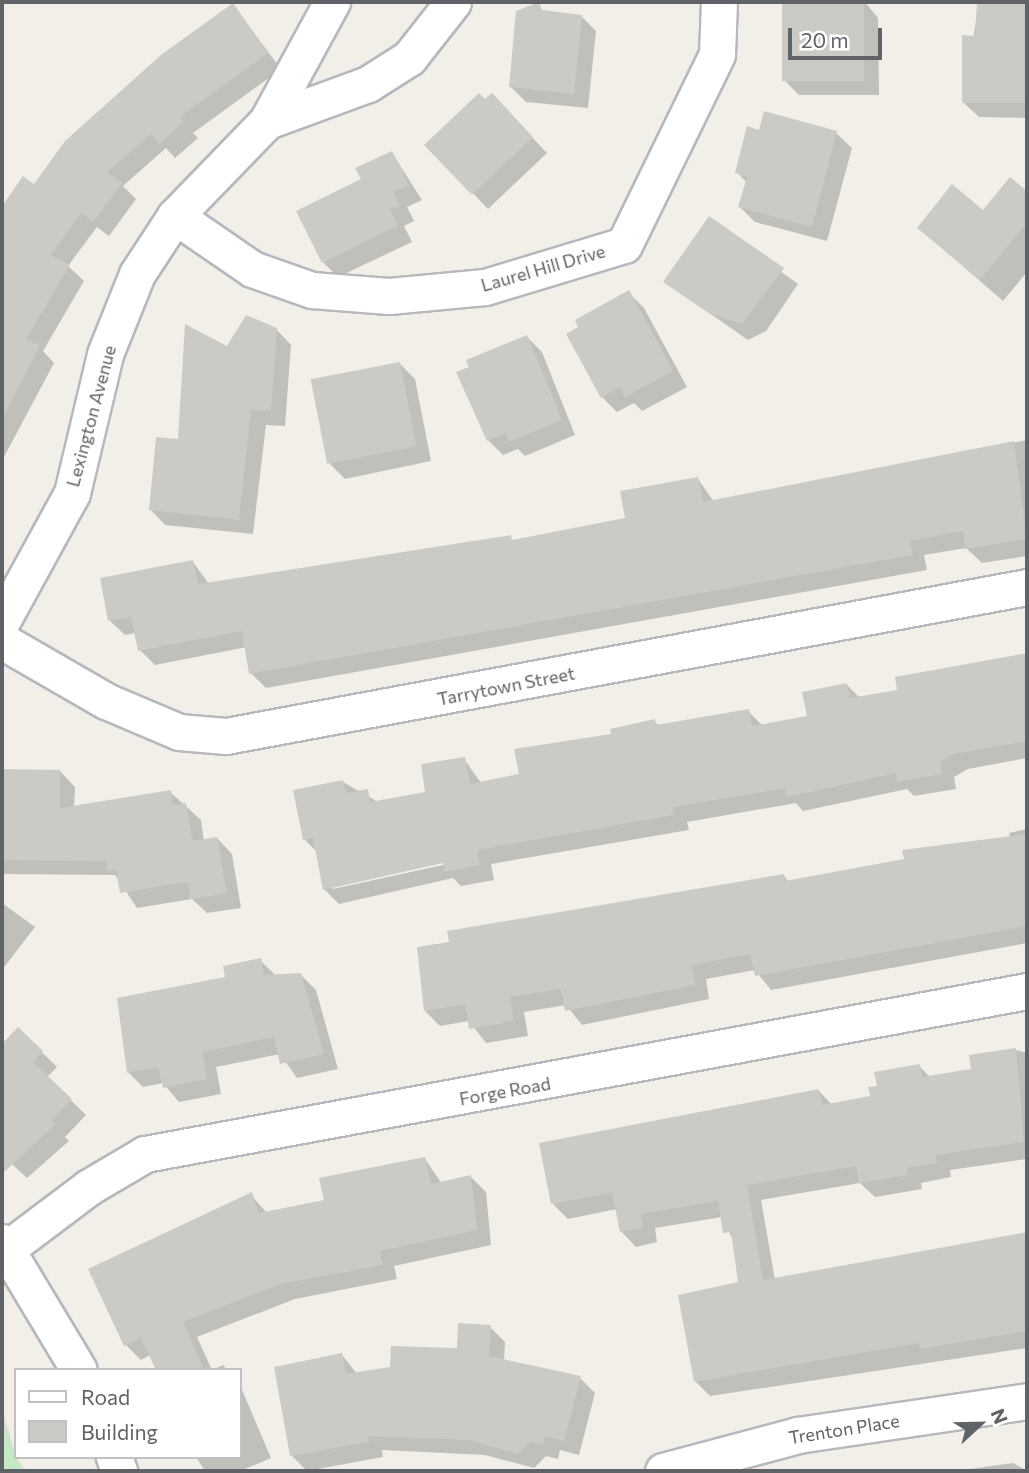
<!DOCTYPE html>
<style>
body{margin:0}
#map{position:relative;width:1029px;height:1473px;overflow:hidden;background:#f1efe8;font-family:Commissioner,sans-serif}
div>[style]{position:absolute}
.education>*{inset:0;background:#e1ded6}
.green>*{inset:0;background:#c5e8c5}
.shadow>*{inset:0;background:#0003}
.building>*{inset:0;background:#cccac5;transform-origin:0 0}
.roads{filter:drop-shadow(2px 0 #b5b8bc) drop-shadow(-2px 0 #b5b8bc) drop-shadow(0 2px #b5b8bc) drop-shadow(0 -2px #b5b8bc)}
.minor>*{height:35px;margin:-17.5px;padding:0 17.5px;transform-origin:17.5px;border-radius:17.5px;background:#fff}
span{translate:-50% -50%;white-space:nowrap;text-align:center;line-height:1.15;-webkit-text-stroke:6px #fff;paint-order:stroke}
.street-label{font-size:18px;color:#5f6368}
.frame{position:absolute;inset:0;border:4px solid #5f6368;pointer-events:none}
.legend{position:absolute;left:14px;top:1368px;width:228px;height:91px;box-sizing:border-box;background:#fff;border:2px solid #bfc1c3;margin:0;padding:9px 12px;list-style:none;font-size:21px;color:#5f6368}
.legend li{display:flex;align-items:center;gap:14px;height:35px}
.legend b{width:35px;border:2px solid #bfc1c3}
.north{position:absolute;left:945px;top:1389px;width:70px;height:70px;-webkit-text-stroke:5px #fff;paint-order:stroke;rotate:68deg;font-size:19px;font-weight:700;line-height:28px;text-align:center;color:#5f6368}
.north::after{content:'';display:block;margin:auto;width:24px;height:32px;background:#5f6368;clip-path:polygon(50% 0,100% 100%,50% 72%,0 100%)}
.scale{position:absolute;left:788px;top:28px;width:94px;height:32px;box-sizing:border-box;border:4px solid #5f6368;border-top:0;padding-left:9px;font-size:21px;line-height:24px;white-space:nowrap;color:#5f6368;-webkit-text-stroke:5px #fff;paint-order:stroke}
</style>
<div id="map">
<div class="education">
<div style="clip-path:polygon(2px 1408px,16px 1457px,27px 1471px,2px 1471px)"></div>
</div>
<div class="green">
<div style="clip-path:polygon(2px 1417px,16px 1457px,23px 1471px,2px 1471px)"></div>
</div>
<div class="shadow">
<div style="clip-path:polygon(783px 2px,865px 2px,878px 18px,879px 95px,799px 95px,784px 80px)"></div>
<div style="clip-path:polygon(979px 2px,1027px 2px,1027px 118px,979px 117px,963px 102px)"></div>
<div style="clip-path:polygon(233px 5px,281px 69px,193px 133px,198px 138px,175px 158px,166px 148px,123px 186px,136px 199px,109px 236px,97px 227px,68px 266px,84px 281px,43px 351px,54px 363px,4px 457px,2px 209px,24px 179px,34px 187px)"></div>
<div style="clip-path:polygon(518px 10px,581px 16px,596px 31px,588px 108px,526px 102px,511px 87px)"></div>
<div style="clip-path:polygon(486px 102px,507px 111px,547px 153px,488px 209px,427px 145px)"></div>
<div style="clip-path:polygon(761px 132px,836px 133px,852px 148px,827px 241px,755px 222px,740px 207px,747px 183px,737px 172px)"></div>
<div style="clip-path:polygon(392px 153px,422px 200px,407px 207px,414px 221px,404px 226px,412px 242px,338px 277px,323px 262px,363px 180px)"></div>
<div style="clip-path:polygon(1010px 180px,1027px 193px,1027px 272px,1003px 301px,919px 228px,984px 212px)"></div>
<div style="clip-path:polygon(709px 219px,798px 284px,766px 331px,748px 340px,665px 282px)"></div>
<div style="clip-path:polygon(629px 293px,644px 308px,687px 387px,642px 411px,634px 403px,617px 412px,602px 397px)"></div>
<div style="clip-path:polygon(276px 329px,291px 345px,285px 426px,266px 425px,253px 534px,165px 525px,150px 509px,228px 348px)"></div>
<div style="clip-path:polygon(527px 337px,542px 352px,575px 435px,525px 456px,518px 449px,503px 455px,488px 440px)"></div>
<div style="clip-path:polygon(400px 364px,415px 379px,431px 461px,345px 479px,330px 464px)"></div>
<div style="clip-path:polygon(1027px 440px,1027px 556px,982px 563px,966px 548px,924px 555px,927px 570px,266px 688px,251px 673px,247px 647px,155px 665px,140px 650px,136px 633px,125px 635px,109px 620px,193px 562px,209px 584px,515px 542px,627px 520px,698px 479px,714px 502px)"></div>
<div style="clip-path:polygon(evenodd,1027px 655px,1027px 758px,968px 769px,954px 777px,956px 789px,914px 796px,907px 789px,803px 811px,796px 803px,687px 822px,689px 830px,491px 864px,494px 880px,461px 886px,453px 878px,339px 904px,324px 889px,317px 852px,305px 840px,343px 782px,378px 802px,427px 793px,464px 759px,481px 783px,521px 775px,654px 721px,659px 726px,748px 711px,763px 726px,809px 718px,847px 685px,860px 698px,899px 691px,897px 678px,1027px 655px,451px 859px,452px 863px,333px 889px,333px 885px,451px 859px)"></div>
<div style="clip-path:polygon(2px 771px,60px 771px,75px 787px,74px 808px,170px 792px,201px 820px,204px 841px,217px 838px,232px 854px,241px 908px,207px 913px,192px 899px,137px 908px,115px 875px,2px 874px)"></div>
<div style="clip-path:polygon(1027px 829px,1027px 943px,771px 990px,755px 970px,706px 979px,709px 999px,582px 1025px,566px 1005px,524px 1012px,528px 1036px,486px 1043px,469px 1021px,440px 1026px,425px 1011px,783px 875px,789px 882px,1010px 839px,1009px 833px)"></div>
<div style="clip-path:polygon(2px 903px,35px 927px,2px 970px)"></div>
<div style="clip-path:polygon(260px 960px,276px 976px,301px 975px,316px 990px,338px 1069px,297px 1078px,280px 1054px,216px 1067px,221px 1094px,179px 1102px,163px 1083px,143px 1087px,128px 1072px,227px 978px)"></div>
<div style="clip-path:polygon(18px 1029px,57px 1067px,47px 1077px,86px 1115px,65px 1137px,69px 1141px,27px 1178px,2px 1155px,2px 1047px)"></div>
<div style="clip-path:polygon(1016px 1050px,1027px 1053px,1027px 1159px,950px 1170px,951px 1177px,921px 1183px,922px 1189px,875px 1197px,860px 1183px,761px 1200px,775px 1280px,1027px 1234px,1027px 1348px,710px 1396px,695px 1381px,740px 1283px,734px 1242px,722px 1217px,655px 1228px,657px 1242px,636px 1247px,621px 1231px,617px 1209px,568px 1219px,553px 1204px,819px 1091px,832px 1105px,872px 1098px,919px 1066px,930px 1077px,973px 1070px)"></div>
<div style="clip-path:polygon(425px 1159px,442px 1184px,471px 1177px,486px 1192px,491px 1245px,394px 1266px,397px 1279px,295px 1299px,197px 1337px,212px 1370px,157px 1370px,150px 1355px,141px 1360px,126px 1345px,251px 1195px,267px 1213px,326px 1202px)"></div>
<div style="clip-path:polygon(490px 1327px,505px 1342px,504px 1361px,580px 1378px,595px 1393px,579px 1455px,560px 1450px,558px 1459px,546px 1456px,534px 1468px,485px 1455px,382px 1450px,383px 1457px,307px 1471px,292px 1456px,342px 1355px,357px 1374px,392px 1369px,458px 1350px)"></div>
<div style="clip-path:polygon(223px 1365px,227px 1370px,212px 1370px)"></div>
<div style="clip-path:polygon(240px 1385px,271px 1458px,240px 1471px,205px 1471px,196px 1457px,240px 1457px)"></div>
<div style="clip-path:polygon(1013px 1463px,1027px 1471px,955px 1471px)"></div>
</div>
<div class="building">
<div style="clip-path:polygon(539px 2px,542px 10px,582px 15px,574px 94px,509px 87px,516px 11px)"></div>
<div style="left:782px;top:2px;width:82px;height:79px"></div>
<div style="clip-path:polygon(977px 2px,1025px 2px,1027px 103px,962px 103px,962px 35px,975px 36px)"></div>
<div style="clip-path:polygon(233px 3px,268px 53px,180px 117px,184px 122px,159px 144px,151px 134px,107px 172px,122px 183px,93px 222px,81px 213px,51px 255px,70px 265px,26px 339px,40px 346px,2px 419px,2px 206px,23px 176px,34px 184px,65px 141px,161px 55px)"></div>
<div style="clip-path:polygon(479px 93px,485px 99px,492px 93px,533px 137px,472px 195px,424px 145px)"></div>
<div style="clip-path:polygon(764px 111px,837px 131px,812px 227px,738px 207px,747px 177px,735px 173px,747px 126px,759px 130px)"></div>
<div style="clip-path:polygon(392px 151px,409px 185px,393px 192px,400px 206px,390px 210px,398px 226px,322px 263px,296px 211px,361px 179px,355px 168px)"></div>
<div style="clip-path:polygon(1010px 177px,1027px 191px,1027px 223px,980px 280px,917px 228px,952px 184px,983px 210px)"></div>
<div style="clip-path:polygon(709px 216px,784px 268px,742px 324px,710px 314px,663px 282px)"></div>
<div style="clip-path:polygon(629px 290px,673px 371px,625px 397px,620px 387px,601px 398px,566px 334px,578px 327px,575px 320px)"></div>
<div style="clip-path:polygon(246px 315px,277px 328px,271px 411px,251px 410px,239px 520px,149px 510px,156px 437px,178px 439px,185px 324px,227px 346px)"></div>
<div style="clip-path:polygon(527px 335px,562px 420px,509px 442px,506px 433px,487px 441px,456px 372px,469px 367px,466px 360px)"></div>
<div style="left:400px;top:362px;width:86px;height:91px;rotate:79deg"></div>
<div style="clip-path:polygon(1014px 441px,1027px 539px,965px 549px,963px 531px,910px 541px,913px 555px,249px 674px,242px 631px,138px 651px,131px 617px,108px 621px,100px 578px,193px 560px,198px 584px,511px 535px,512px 540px,625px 518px,620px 491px,698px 477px,703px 502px)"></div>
<div style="clip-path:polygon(1027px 653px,1027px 741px,953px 754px,940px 762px,942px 774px,897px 782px,896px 773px,787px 797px,785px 788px,673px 807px,674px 815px,477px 850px,480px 865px,444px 872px,443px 863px,323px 890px,313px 838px,303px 840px,293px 790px,343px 780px,346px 793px,368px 789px,370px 802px,425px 792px,421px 764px,465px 757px,470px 784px,519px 774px,514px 749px,611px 734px,610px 729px,655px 719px,656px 725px,749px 709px,752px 726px,807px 716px,802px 692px,847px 683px,850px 698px,897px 690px,895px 677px)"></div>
<div style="clip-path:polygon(2px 769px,60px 770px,60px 808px,171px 790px,173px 805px,186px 803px,193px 841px,217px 837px,227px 893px,190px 899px,188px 882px,120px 893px,116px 870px,107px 871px,106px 861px,2px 860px)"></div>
<div style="clip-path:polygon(1027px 834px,1027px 926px,755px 976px,750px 954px,692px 965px,695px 985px,565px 1011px,561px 989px,510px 997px,514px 1021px,469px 1029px,465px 1004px,424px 1011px,417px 947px,449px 942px,447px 931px,784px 874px,785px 881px,904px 859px,902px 850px)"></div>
<div style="clip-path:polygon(261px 958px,264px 975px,301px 973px,324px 1054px,280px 1064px,274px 1037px,202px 1052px,207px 1079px,163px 1088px,158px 1067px,127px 1073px,117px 998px,225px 977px,223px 966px)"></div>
<div style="clip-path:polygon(18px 1027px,43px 1051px,33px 1062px,72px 1099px,51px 1121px,56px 1124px,2px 1174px,2px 1044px)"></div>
<div style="clip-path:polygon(1016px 1048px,1024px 1142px,936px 1155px,937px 1163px,907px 1168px,908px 1175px,859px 1183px,856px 1166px,747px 1185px,763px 1280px,1027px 1232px,1027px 1331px,920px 1349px,919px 1343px,694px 1382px,678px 1295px,738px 1282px,731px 1232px,723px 1233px,718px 1201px,641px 1214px,643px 1228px,620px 1232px,612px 1193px,551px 1204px,539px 1143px,819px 1089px,822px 1105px,870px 1096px,868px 1087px,877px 1086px,874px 1072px,920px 1064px,922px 1077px,971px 1069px,969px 1055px)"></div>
<div style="clip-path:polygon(425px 1157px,431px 1184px,471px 1175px,477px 1230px,380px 1251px,383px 1265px,280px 1284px,183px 1322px,204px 1370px,156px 1370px,141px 1338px,124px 1346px,88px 1269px,252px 1192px,259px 1213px,324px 1200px,319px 1178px)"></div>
<div style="clip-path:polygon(458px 1323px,491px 1325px,489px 1356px,581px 1376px,564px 1441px,545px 1436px,543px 1445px,530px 1442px,518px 1454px,469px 1440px,368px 1436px,369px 1442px,290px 1456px,274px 1367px,342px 1353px,346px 1374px,390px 1367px,391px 1346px,457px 1348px)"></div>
</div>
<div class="roads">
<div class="minor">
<div style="left:267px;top:121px;width:108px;rotate:-20.1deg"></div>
<div style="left:368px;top:84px;width:49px;rotate:-32.4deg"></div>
<div style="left:409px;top:58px;width:71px;rotate:-51.8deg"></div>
<div style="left:175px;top:216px;width:93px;rotate:34.5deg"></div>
<div style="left:252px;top:269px;width:64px;rotate:19.3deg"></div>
<div style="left:312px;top:290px;width:77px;rotate:4.5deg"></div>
<div style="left:389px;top:296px;width:96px;rotate:-5.4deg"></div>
<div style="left:485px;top:287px;width:145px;rotate:-16.8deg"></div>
<div style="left:624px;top:245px;width:212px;rotate:-64deg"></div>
<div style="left:717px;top:54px;width:52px;rotate:-87.8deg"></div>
<div style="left:2px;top:621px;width:146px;rotate:-61.3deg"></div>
<div style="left:72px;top:493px;width:143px;rotate:-76.6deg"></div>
<div style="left:105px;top:354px;width:86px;rotate:-68.2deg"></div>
<div style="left:137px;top:274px;width:69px;rotate:-56.8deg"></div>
<div style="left:175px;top:216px;width:132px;rotate:-45.9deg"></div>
<div style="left:267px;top:121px;width:136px;rotate:-61.4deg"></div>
<div style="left:2px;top:641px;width:120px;rotate:30deg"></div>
<div style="left:106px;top:701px;width:79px;rotate:23deg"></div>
<div style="left:179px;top:732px;width:47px;rotate:4.9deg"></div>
<div style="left:226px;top:736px;width:815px;rotate:-10.54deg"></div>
<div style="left:2px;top:1242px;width:149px;rotate:59deg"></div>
<div style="left:8px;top:1248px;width:101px;rotate:-37deg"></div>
<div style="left:89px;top:1187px;width:65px;rotate:-30.5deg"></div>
<div style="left:145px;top:1154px;width:897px;rotate:-10.47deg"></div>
<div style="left:114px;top:1457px;width:15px;rotate:70deg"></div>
<div style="left:663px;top:1471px;width:140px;rotate:-14.9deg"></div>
<div style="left:798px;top:1435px;width:232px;rotate:-8.4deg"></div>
</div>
</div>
<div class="street-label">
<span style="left:543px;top:268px;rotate:-16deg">Laurel Hill Drive</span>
<span style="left:91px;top:416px;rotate:-75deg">Lexington Avenue</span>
<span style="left:506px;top:686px;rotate:-11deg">Tarrytown Street</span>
<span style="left:505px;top:1091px;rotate:-10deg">Forge Road</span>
<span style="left:844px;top:1429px;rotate:-9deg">Trenton Place</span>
</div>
<div class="frame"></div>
<ul class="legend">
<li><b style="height:9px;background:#fff"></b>Road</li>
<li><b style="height:19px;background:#cccac5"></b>Building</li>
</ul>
<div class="north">N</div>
<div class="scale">20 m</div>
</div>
